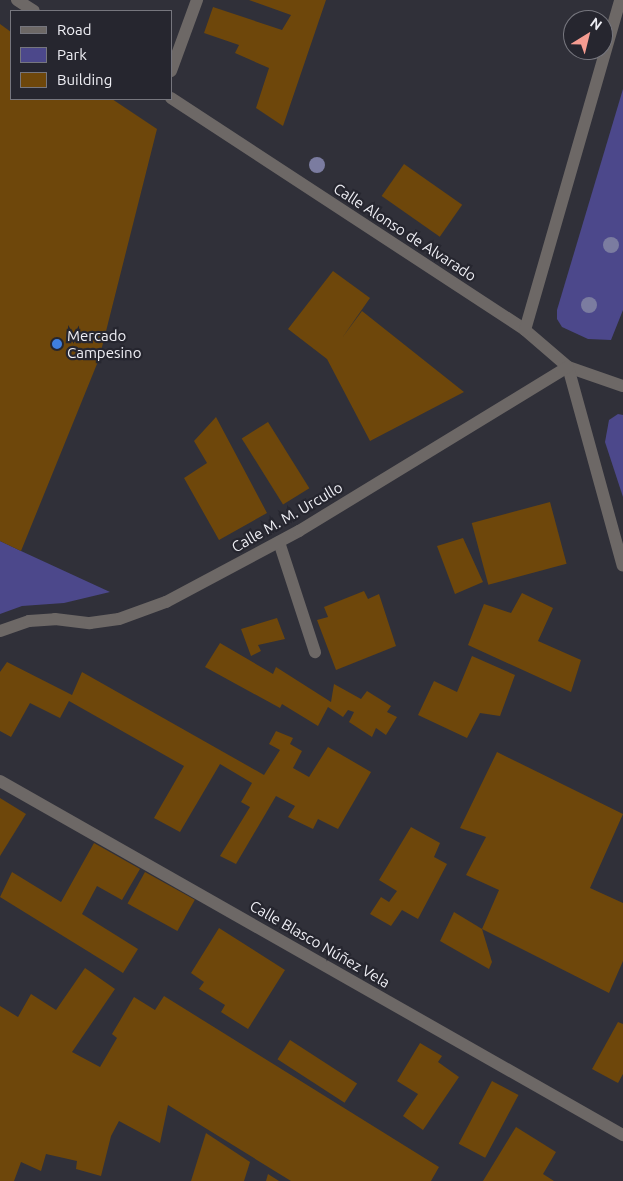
<!DOCTYPE html>
<meta charset="utf-8">
<style>
body{margin:0}
#map{position:relative;width:623px;height:1181px;overflow:hidden;background:#303039;font-family:Ubuntu,sans-serif}
div>[style]{position:absolute}
.green>*{inset:0;background:#4c488b}
.building>*{inset:0;background:#6e470b;transform-origin:0 0}
.minor>*{height:12px;margin:-6px;padding:0 6px;transform-origin:6px;border-radius:6px;background:#6d6866}
.trees>*{width:16px;height:16px;margin:-8px;border-radius:50%;background:#7b7ca0}
.dots>*{width:14px;height:14px;translate:-50% -50%;box-sizing:border-box;border:2px solid #26262f;border-radius:50%}
span{translate:-50% -50%;white-space:nowrap;text-align:center;line-height:1.15;-webkit-text-stroke:4.5px #26262f;paint-order:stroke}
.street-label{font-size:15px;color:#efeff5}
.poi-label{font-size:15px;color:#efeff5}
.left{translate:0 -50%;text-align:left}
.legend{position:absolute;left:10px;top:10px;width:162px;height:90px;box-sizing:border-box;background:#26262f;border:1px solid #76767e;margin:0;padding:6px 9px;list-style:none;font-size:15px;color:#efeff5}
.legend li{display:flex;align-items:center;gap:10px;height:25px}
.legend b{width:25px;border:1px solid #76767e}
.north{position:absolute;left:563px;top:10px;width:50px;height:50px;box-sizing:border-box;background:#26262f;border:1px solid #76767e;border-radius:50%;rotate:36deg;font-size:14px;font-weight:700;line-height:20px;text-align:center;color:#efeff5}
.north::after{content:'';display:block;margin:auto;width:18px;height:22px;background:#f59c91;clip-path:polygon(50% 0,100% 100%,50% 72%,0 100%)}
</style>
<div id="map">
<div class="green">
<div style="clip-path:polygon(623px 89px,623px 310px,611px 340px,588px 339px,562px 327px,557px 319px,557px 310px)"></div>
<div style="clip-path:polygon(618px 414px,623px 415px,623px 497px,605px 442px,609px 420px)"></div>
<div style="clip-path:polygon(0 541px,21px 551px,110px 592px,64px 603px,22px 606px,0 614px)"></div>
</div>
<div class="building">
<div style="clip-path:polygon(249px 0,326px 0,283px 126px,256px 108px,269px 68px,235px 53px,239px 45px,204px 33px,213px 7px,282px 30px,291px 15px)"></div>
<div style="clip-path:polygon(0 24px,11px 32px,11px 99px,112px 99px,157px 129px,99px 359px,21px 551px,0 541px)"></div>
<div style="left:404px;top:164px;width:71px;height:39px;rotate:35deg"></div>
<div style="clip-path:polygon(333px 271px,370px 298px,342px 338px,362px 311px,464px 392px,370px 441px,327px 359px,288px 329px)"></div>
<div style="clip-path:polygon(216px 417px,267px 513px,219px 540px,184px 478px,207px 463px,194px 441px)"></div>
<div style="left:268px;top:422px;width:78px;height:31px;rotate:58deg"></div>
<div style="left:550px;top:502px;width:64px;height:81px;rotate:75deg"></div>
<div style="clip-path:polygon(463px 538px,483px 582px,455px 594px,437px 546px)"></div>
<div style="clip-path:polygon(364px 591px,368px 599px,379px 594px,396px 646px,336px 670px,317px 620px,328px 617px,324px 607px)"></div>
<div style="clip-path:polygon(522px 593px,553px 608px,538px 641px,581px 660px,571px 692px,468px 645px,484px 604px,511px 613px)"></div>
<div style="clip-path:polygon(277px 618px,285px 639px,258px 645px,261px 651px,251px 656px,241px 629px)"></div>
<div style="clip-path:polygon(220px 643px,273px 674px,276px 667px,331px 702px,334px 684px,361px 699px,367px 691px,391px 706px,387px 712px,397px 717px,386px 735px,376px 728px,372px 737px,349px 722px,354px 712px,348px 710px,343px 717px,328px 707px,318px 726px,282px 704px,280px 708px,205px 667px)"></div>
<div style="clip-path:polygon(472px 656px,515px 675px,500px 716px,480px 713px,467px 738px,418px 715px,434px 681px,457px 692px)"></div>
<div style="clip-path:polygon(7px 662px,72px 695px,82px 672px,264px 775px,280px 750px,269px 744px,276px 731px,293px 738px,290px 744px,302px 751px,293px 768px,309px 777px,328px 747px,371px 772px,338px 829px,318px 819px,313px 829px,288px 817px,295px 806px,276px 796px,236px 864px,220px 856px,250px 807px,241px 802px,252px 783px,220px 764px,180px 832px,154px 818px,184px 766px,69px 701px,60px 718px,30px 703px,11px 737px,0 731px,0 672px)"></div>
<div style="clip-path:polygon(497px 752px,623px 814px,590px 888px,623px 903px,623px 961px,609px 993px,482px 929px,499px 890px,466px 875px,486px 837px,460px 828px)"></div>
<div style="clip-path:polygon(0 798px,26px 814px,0 856px)"></div>
<div style="clip-path:polygon(411px 827px,440px 843px,434px 857px,447px 864px,418px 919px,402px 910px,391px 926px,370px 914px,381px 897px,389px 902px,397px 891px,379px 880px)"></div>
<div style="clip-path:polygon(94px 843px,140px 869px,122px 900px,97px 886px,82px 914px,138px 949px,123px 973px,0 897px,12px 872px,61px 902px)"></div>
<div style="left:145px;top:872px;width:57px;height:36px;rotate:29deg"></div>
<div style="clip-path:polygon(454px 912px,482px 929px,492px 962px,489px 969px,440px 941px)"></div>
<div style="clip-path:polygon(219px 928px,285px 970px,248px 1029px,221px 1012px,225px 1005px,199px 989px,204px 982px,191px 973px)"></div>
<div style="clip-path:polygon(85px 968px,115px 989px,72px 1052px,100px 1067px,117px 1038px,112px 1034px,134px 997px,155px 1010px,164px 996px,439px 1167px,431px 1181px,291px 1181px,168px 1105px,160px 1143px,119px 1121px,111px 1136px,101px 1176px,76px 1169px,77px 1161px,46px 1154px,41px 1171px,21px 1162px,14px 1181px,0 1181px,0 1006px,18px 1017px,31px 994px,56px 1010px)"></div>
<div style="clip-path:polygon(618px 1022px,623px 1024px,623px 1074px,618px 1083px,592px 1069px)"></div>
<div style="left:290px;top:1040px;width:80px;height:23px;rotate:33deg"></div>
<div style="clip-path:polygon(420px 1043px,442px 1056px,438px 1062px,459px 1077px,423px 1130px,403px 1116px,418px 1094px,397px 1081px)"></div>
<div style="left:492px;top:1081px;width:30px;height:71px;rotate:28deg"></div>
<div style="clip-path:polygon(516px 1127px,556px 1152px,543px 1174px,554px 1181px,483px 1181px)"></div>
<div style="clip-path:polygon(206px 1133px,250px 1162px,244px 1181px,191px 1181px)"></div>
<div style="clip-path:polygon(268px 1174px,279px 1181px,266px 1181px)"></div>
</div>
<div class="minor">
<div style="left:17px;top:0;width:20px;rotate:33deg"></div>
<div style="left:171px;top:71px;width:76px;rotate:-69.9deg"></div>
<div style="left:171px;top:98px;width:423px;rotate:33.2deg"></div>
<div style="left:525px;top:330px;width:57px;rotate:40.7deg"></div>
<div style="left:568px;top:367px;width:58px;rotate:19.1deg"></div>
<div style="left:525px;top:330px;width:343px;rotate:-73.9deg"></div>
<div style="left:568px;top:367px;width:206px;rotate:74.6deg"></div>
<div style="left:279px;top:542px;width:116px;rotate:71.9deg"></div>
<div style="left:0;top:631px;width:31px;rotate:-19deg"></div>
<div style="left:29px;top:621px;width:26px;rotate:-4deg"></div>
<div style="left:55px;top:619px;width:35px;rotate:7deg"></div>
<div style="left:90px;top:623px;width:29px;rotate:-8deg"></div>
<div style="left:119px;top:619px;width:50px;rotate:-19.9deg"></div>
<div style="left:166px;top:602px;width:151px;rotate:-28.1deg"></div>
<div style="left:299px;top:531px;width:315px;rotate:-31.4deg"></div>
<div style="left:0;top:781px;width:717px;rotate:29.61deg"></div>
</div>
<div class="trees">
<div style="left:317px;top:165px"></div>
<div style="left:611px;top:245px"></div>
<div style="left:589px;top:305px"></div>
</div>
<div class="dots">
<div style="left:57px;top:344px;background:#3f7fe0"></div>
</div>
<div class="street-label">
<span style="left:405px;top:232px;rotate:33deg">Calle Alonso de Alvarado</span>
<span style="left:287px;top:517px;rotate:-30deg">Calle M. M. Urcullo</span>
<span style="left:320px;top:944px;rotate:30deg">Calle Blasco Núñez Vela</span>
</div>
<div class="poi-label">
<span class="left" style="left:67px;top:344px">Mercado<br>Campesino</span>
</div>
<ul class="legend">
<li><b style="height:6px;background:#6d6866"></b>Road</li>
<li><b style="height:14px;background:#4c488b"></b>Park</li>
<li><b style="height:14px;background:#6e470b"></b>Building</li>
</ul>
<div class="north">N</div>
</div>
